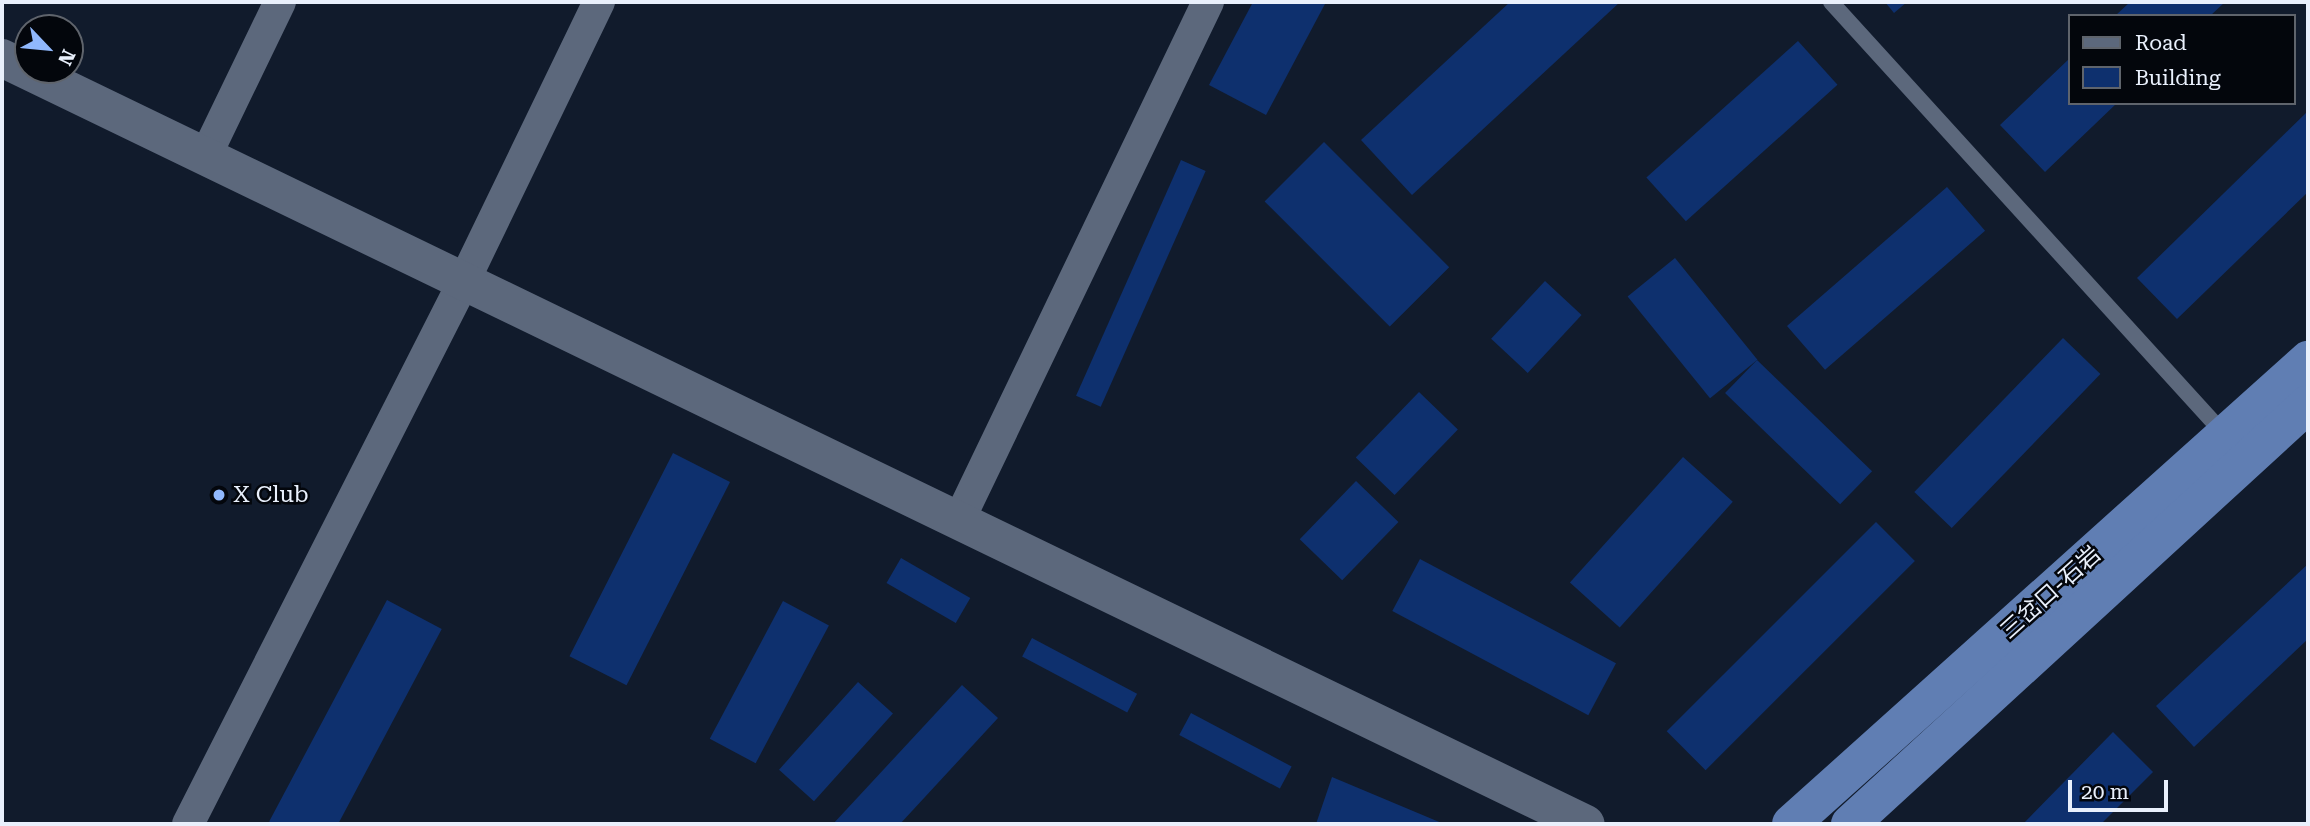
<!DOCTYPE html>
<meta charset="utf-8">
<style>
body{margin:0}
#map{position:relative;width:2310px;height:826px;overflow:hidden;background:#111b2c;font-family:"Roboto Serif","Noto Sans SC",serif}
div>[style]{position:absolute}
.building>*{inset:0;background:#0e306e;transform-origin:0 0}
.service>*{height:16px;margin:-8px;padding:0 8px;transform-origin:8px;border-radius:8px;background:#5c687c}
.minor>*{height:32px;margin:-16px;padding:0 16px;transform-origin:16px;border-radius:16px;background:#5c687c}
.tertiary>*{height:38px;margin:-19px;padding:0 19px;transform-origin:19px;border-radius:19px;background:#5c687c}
.trunk>*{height:38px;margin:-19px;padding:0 19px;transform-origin:19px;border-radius:19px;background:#607eb3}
.dots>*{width:19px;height:19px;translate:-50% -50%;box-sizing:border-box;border:4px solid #03060c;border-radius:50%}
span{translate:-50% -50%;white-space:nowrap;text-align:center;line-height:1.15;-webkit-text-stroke:5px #03060c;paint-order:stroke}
.poi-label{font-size:23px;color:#e9f0fc}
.left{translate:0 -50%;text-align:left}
.street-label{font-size:23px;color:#e9f0fc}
.frame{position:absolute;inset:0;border:4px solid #e9f0fc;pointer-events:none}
.legend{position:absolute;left:2068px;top:14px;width:228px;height:91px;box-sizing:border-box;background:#03060c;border:2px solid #5f646c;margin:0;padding:9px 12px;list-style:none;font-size:21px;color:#e9f0fc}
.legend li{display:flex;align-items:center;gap:14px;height:35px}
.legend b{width:35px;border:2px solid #5f646c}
.north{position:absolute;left:14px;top:14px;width:70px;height:70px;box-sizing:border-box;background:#03060c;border:2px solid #5f646c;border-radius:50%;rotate:116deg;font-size:19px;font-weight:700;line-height:28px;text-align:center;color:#e9f0fc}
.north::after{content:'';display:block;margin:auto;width:24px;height:32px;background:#90b8fd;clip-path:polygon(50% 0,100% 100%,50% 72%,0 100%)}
.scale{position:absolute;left:2068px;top:780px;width:100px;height:32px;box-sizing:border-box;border:4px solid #e9f0fc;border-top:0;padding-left:9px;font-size:21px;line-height:24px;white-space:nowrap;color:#e9f0fc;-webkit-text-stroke:5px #03060c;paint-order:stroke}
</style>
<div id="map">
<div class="building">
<div style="clip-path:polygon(1253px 2px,1326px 2px,1266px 115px,1209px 85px)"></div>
<div style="clip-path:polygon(1510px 2px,1620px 2px,1412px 195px,1361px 140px)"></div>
<div style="clip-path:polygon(1885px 2px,1907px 2px,1894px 13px)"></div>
<div style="clip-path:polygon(2130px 2px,2225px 2px,2210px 16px,2115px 16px)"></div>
<div style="left:1798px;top:41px;width:59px;height:204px;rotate:48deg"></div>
<div style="clip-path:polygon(2070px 58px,2070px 103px,2117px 103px,2045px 172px,2000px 125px)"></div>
<div style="clip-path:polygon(2308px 111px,2308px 192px,2177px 319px,2137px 278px)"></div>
<div style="left:1324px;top:142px;width:177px;height:84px;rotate:45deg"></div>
<div style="left:1181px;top:160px;width:27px;height:258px;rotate:24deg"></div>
<div style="left:1947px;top:187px;width:58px;height:212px;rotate:49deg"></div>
<div style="left:1675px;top:258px;width:131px;height:61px;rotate:51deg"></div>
<div style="left:1545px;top:281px;width:50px;height:79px;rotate:43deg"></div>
<div style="left:2063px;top:338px;width:52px;height:214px;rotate:44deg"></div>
<div style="left:1757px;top:360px;width:160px;height:46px;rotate:44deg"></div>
<div style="left:1419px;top:392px;width:54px;height:91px;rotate:44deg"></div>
<div style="left:673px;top:453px;width:64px;height:228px;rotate:27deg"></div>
<div style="left:1683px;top:457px;width:67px;height:169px;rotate:42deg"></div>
<div style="left:1356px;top:481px;width:59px;height:81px;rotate:44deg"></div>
<div style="left:1876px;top:522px;width:55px;height:296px;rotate:45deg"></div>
<div style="left:901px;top:558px;width:80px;height:29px;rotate:30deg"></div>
<div style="left:1420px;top:559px;width:222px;height:59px;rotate:28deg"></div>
<div style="clip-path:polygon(2308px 564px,2308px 639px,2194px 747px,2156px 706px)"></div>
<div style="left:387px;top:600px;width:62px;height:251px;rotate:28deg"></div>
<div style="left:783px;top:601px;width:52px;height:156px;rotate:28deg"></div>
<div style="left:1032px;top:638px;width:119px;height:21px;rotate:28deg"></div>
<div style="left:858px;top:682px;width:47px;height:118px;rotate:42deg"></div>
<div style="clip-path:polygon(962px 685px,998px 718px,900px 824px,833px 824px)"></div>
<div style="left:1191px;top:713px;width:114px;height:25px;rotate:28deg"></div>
<div style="clip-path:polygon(2113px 732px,2153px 772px,2101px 824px,2023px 824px)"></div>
<div style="clip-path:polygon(1332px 777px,1444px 824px,1316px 824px)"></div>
</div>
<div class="service">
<div style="left:1831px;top:2px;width:585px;rotate:47.7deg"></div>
</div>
<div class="minor">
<div style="left:206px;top:155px;width:170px;rotate:-64.2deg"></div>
<div style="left:959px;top:520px;width:575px;rotate:-64.33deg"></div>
<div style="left:188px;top:824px;width:611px;rotate:-63.06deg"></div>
<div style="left:465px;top:279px;width:308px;rotate:-64.2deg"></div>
</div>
<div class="tertiary">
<div style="left:2px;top:58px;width:1759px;rotate:25.81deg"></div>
</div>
<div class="trunk">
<div style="left:1791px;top:824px;width:695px;rotate:-41.91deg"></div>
<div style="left:1850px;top:824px;width:621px;rotate:-42.52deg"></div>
</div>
<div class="dots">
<div style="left:219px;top:495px;background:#90b8fd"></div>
</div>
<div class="poi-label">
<span class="left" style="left:233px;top:495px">X Club</span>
</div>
<div class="street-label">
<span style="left:2051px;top:593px;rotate:-42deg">三岔口-石岩</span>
</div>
<div class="frame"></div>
<ul class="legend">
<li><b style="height:9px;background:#5c687c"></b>Road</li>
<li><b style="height:19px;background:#0e306e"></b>Building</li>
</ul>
<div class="north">N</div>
<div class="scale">20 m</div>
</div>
